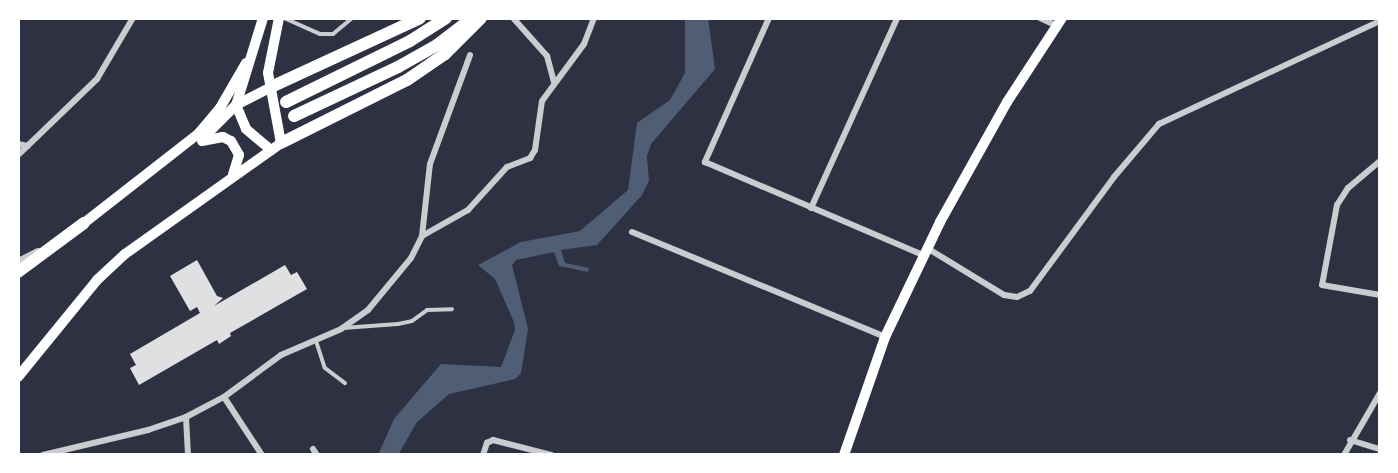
<!DOCTYPE html>
<style>
body{margin:0}
#map{position:relative;width:1398px;height:473px;overflow:hidden;background:#2d3142;font-family:"Noto Serif",serif}
div>[style]{position:absolute}
.water>*{inset:0;background:#4f5d75}
.building>*{inset:0;background:#e0e0e3}
.service>*{height:4px;margin:-2px;padding:0 2px;transform-origin:2px;border-radius:2px;background:#caccd0}
.minor>*{height:6px;margin:-3px;padding:0 3px;transform-origin:3px;border-radius:3px;background:#caccd0}
.tertiary>*{height:9px;margin:-4.5px;padding:0 4.5px;transform-origin:4.5px;border-radius:4.5px;background:#caccd0}
.secondary>*{height:10px;margin:-5px;padding:0 5px;transform-origin:5px;border-radius:5px;background:#fff}
.trunk>*{height:12px;margin:-6px;padding:0 6px;transform-origin:6px;border-radius:6px;background:#fff}
span{translate:-50% -50%;white-space:nowrap;text-align:center;line-height:1.15;-webkit-text-stroke:5px #fff;paint-order:stroke}
.frame{position:absolute;inset:0;border:20px solid #fff;pointer-events:none}
</style>
<div id="map">
<div class="water">
<div style="clip-path:polygon(685px 18px,708px 18px,715px 69px,651px 144px,647px 156px,649px 181px,642px 195px,597px 245px,561px 250px,565px 263px,589px 268px,588px 272px,559px 266px,554px 252px,516px 260px,512px 265px,528px 329px,521px 373px,515px 379px,449px 394px,417px 422px,398px 455px,378px 455px,394px 419px,441px 364px,501px 367px,515px 330px,514px 322px,495px 279px,478px 265px,521px 242px,580px 231px,628px 190px,637px 123px,670px 100px,685px 73px)"></div>
</div>
<div class="building">
<div style="clip-path:polygon(197px 260px,217px 296px,223px 298px,214px 306px,285px 265px,291px 275px,297px 272px,307px 289px,230px 333px,231px 336px,219px 344px,217px 340px,139px 385px,130px 368px,136px 365px,130px 354px,200px 313px,197px 307px,190px 311px,170px 276px)"></div>
</div>
<div class="service">
<div style="left:284px;top:18px;width:39px;rotate:24deg"></div>
<div style="left:320px;top:34px;width:13px"></div>
<div style="left:333px;top:34px;width:25px;rotate:-40deg"></div>
<div style="left:343px;top:328px;width:55px;rotate:-4.2deg"></div>
<div style="left:398px;top:324px;width:14px;rotate:-12deg"></div>
<div style="left:412px;top:321px;width:19px;rotate:-36deg"></div>
<div style="left:427px;top:310px;width:25px;rotate:-2deg"></div>
<div style="left:316px;top:341px;width:28px;rotate:72deg"></div>
<div style="left:325px;top:368px;width:25px;rotate:37deg"></div>
</div>
<div class="minor">
<div style="left:769px;top:18px;width:158px;rotate:114deg"></div>
<div style="left:705px;top:162px;width:237px;rotate:23.1deg"></div>
<div style="left:1040px;top:18px;width:19px;rotate:25deg"></div>
<div style="left:514px;top:19px;width:50px;rotate:48.3deg"></div>
<div style="left:547px;top:56px;width:27px;rotate:75deg"></div>
<div style="left:18px;top:144px;width:10px;rotate:11deg"></div>
<div style="left:18px;top:155px;width:110px;rotate:-43.9deg"></div>
<div style="left:97px;top:79px;width:71px;rotate:-59.5deg"></div>
<div style="left:1380px;top:161px;width:42px;rotate:139.8deg"></div>
<div style="left:1348px;top:188px;width:20px;rotate:123deg"></div>
<div style="left:1337px;top:205px;width:81px;rotate:100.6deg"></div>
<div style="left:1322px;top:285px;width:59px;rotate:9.8deg"></div>
<div style="left:811px;top:208px;width:209px;rotate:-65.6deg"></div>
<div style="left:632px;top:232px;width:274px;rotate:22.5deg"></div>
<div style="left:422px;top:236px;width:53px;rotate:-29.5deg"></div>
<div style="left:468px;top:210px;width:58px;rotate:-47.8deg"></div>
<div style="left:507px;top:167px;width:25px;rotate:-21deg"></div>
<div style="left:530px;top:158px;width:9px;rotate:-58deg"></div>
<div style="left:535px;top:150px;width:49px;rotate:-81.9deg"></div>
<div style="left:542px;top:101px;width:71px;rotate:-53.6deg"></div>
<div style="left:584px;top:44px;width:28px;rotate:-69deg"></div>
<div style="left:927px;top:248px;width:90px;rotate:31.4deg"></div>
<div style="left:1004px;top:295px;width:13px;rotate:9deg"></div>
<div style="left:1017px;top:297px;width:14px;rotate:-25deg"></div>
<div style="left:1030px;top:291px;width:142px;rotate:-53.6deg"></div>
<div style="left:1114px;top:177px;width:70px;rotate:-49.7deg"></div>
<div style="left:1159px;top:124px;width:244px;rotate:-25deg"></div>
<div style="left:224px;top:397px;width:69px;rotate:56.8deg"></div>
<div style="left:186px;top:417px;width:38px;rotate:87deg"></div>
<div style="left:1350px;top:440px;width:31px;rotate:17deg"></div>
<div style="left:313px;top:449px;width:7px;rotate:56deg"></div>
<div style="left:43px;top:455px;width:108px;rotate:-13.4deg"></div>
<div style="left:148px;top:430px;width:40px;rotate:-18.9deg"></div>
<div style="left:186px;top:417px;width:43px;rotate:-27.8deg"></div>
<div style="left:224px;top:397px;width:71px;rotate:-36.4deg"></div>
<div style="left:281px;top:355px;width:65px;rotate:-23.4deg"></div>
<div style="left:341px;top:329px;width:33px;rotate:-35deg"></div>
<div style="left:368px;top:310px;width:67px;rotate:-50.4deg"></div>
<div style="left:411px;top:258px;width:25px;rotate:-63deg"></div>
<div style="left:422px;top:236px;width:72px;rotate:-83.7deg"></div>
<div style="left:430px;top:164px;width:116px;rotate:-69.8deg"></div>
<div style="left:483px;top:455px;width:13px;rotate:-72deg"></div>
<div style="left:487px;top:443px;width:7px;rotate:-27deg"></div>
<div style="left:493px;top:440px;width:61px;rotate:14.3deg"></div>
<div style="left:1344px;top:455px;width:72px;rotate:-59.9deg"></div>
</div>
<div class="tertiary">
<div style="left:18px;top:262px;width:22px;rotate:-27deg"></div>
</div>
<div class="secondary">
<div style="left:263px;top:18px;width:91px;rotate:107.2deg"></div>
<div style="left:236px;top:105px;width:26px;rotate:67deg"></div>
<div style="left:246px;top:129px;width:33px;rotate:40deg"></div>
<div style="left:205px;top:136px;width:44px;rotate:-45deg"></div>
<div style="left:236px;top:105px;width:39px;rotate:-27deg"></div>
<div style="left:202px;top:141px;width:21px;rotate:-11deg"></div>
<div style="left:223px;top:137px;width:9px;rotate:27deg"></div>
<div style="left:231px;top:141px;width:16px;rotate:60deg"></div>
<div style="left:239px;top:155px;width:21px;rotate:107deg"></div>
<div style="left:84px;top:223px;width:146px;rotate:-38deg"></div>
<div style="left:199px;top:133px;width:33px;rotate:-50deg"></div>
<div style="left:220px;top:108px;width:52px;rotate:-60deg"></div>
<div style="left:18px;top:377px;width:125px;rotate:-50.8deg"></div>
<div style="left:97px;top:280px;width:38px;rotate:-43deg"></div>
<div style="left:125px;top:254px;width:191px;rotate:-35.4deg"></div>
<div style="left:281px;top:143px;width:71px;rotate:-100.5deg"></div>
<div style="left:268px;top:73px;width:56px;rotate:-78.7deg"></div>
<div style="left:844px;top:455px;width:125px;rotate:-70.8deg"></div>
<div style="left:885px;top:337px;width:127px;rotate:-64.4deg"></div>
<div style="left:940px;top:222px;width:137px;rotate:-60.8deg"></div>
<div style="left:1007px;top:102px;width:100px;rotate:-56.8deg"></div>
</div>
<div class="trunk">
<div style="left:271px;top:87px;width:164px;rotate:-24.8deg"></div>
<div style="left:286px;top:102px;width:138px;rotate:-26.2deg"></div>
<div style="left:410px;top:41px;width:43px;rotate:-32.6deg"></div>
<div style="left:294px;top:116px;width:115px;rotate:-25.2deg"></div>
<div style="left:398px;top:67px;width:45px;rotate:-29.4deg"></div>
<div style="left:437px;top:45px;width:44px;rotate:-37.6deg"></div>
<div style="left:281px;top:143px;width:141px;rotate:-26.6deg"></div>
<div style="left:407px;top:80px;width:46px;rotate:-34.4deg"></div>
<div style="left:445px;top:54px;width:51px;rotate:-45deg"></div>
<div style="left:18px;top:272px;width:82px;rotate:-36.6deg"></div>
</div>
<div class="frame"></div>
</div>
